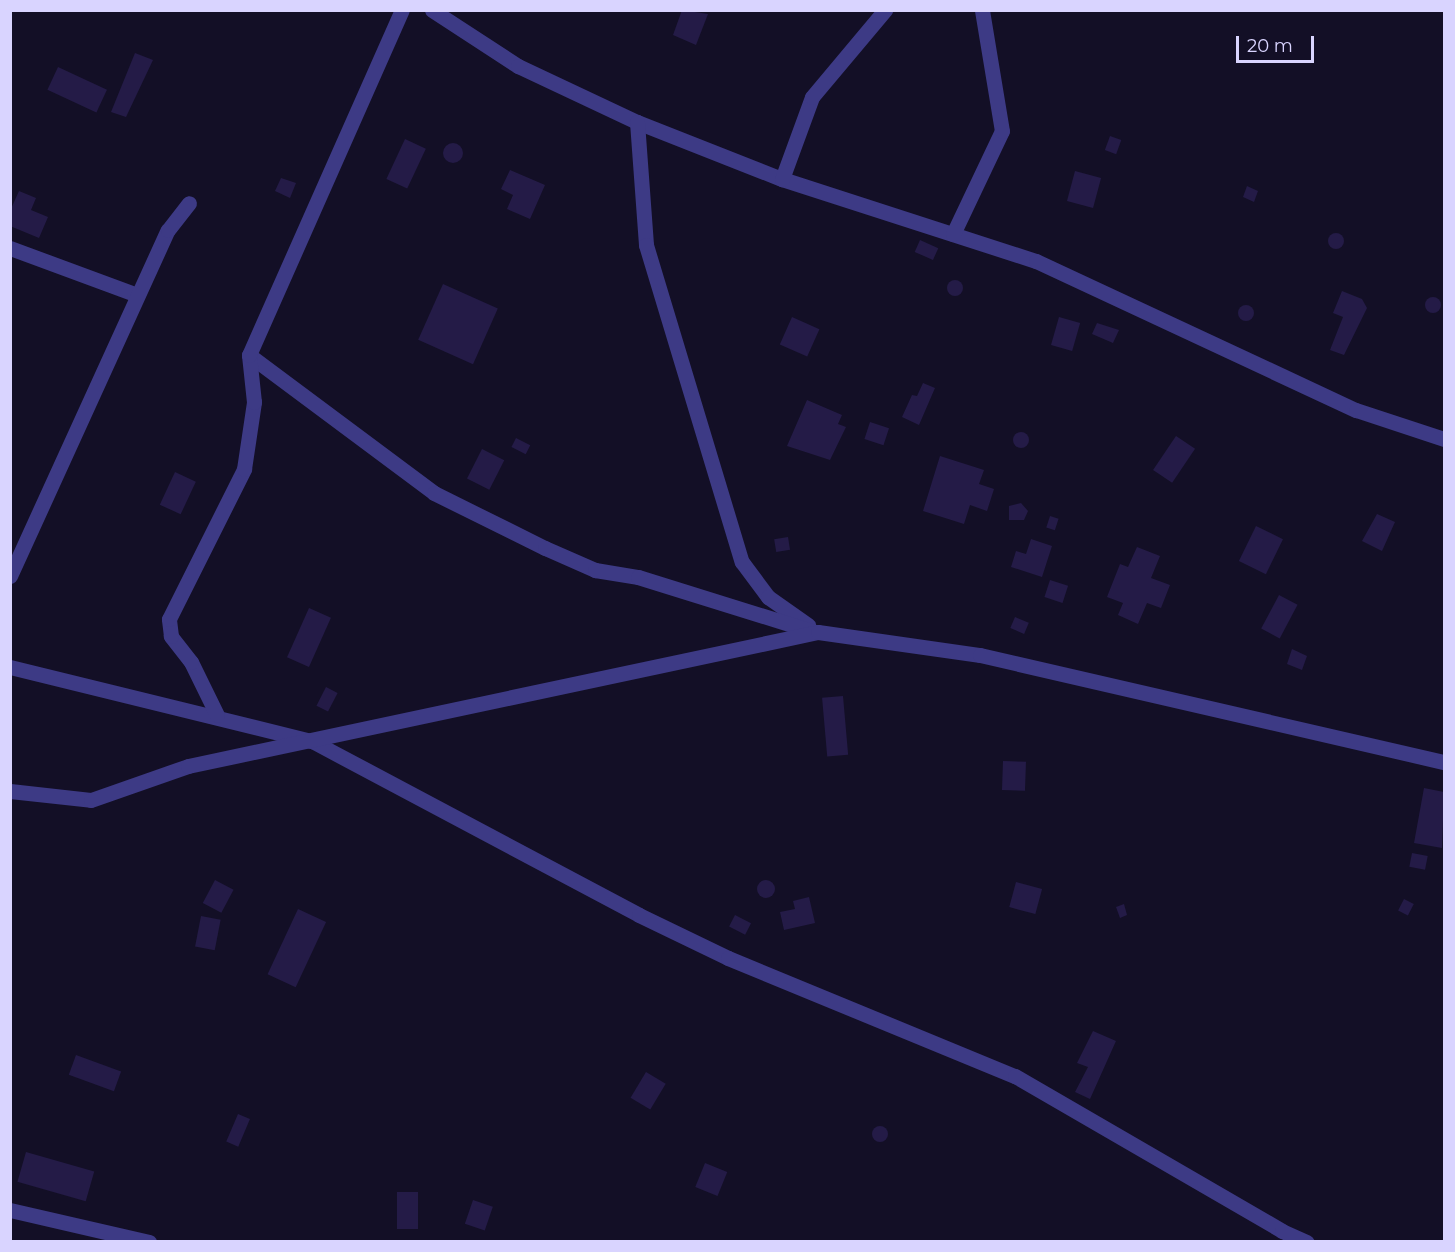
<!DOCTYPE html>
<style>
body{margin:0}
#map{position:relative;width:1455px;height:1252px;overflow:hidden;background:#130f26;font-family:Montserrat,sans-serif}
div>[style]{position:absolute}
.building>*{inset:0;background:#241b47;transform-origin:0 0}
.round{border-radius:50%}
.street>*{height:15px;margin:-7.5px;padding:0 7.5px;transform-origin:7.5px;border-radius:7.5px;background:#3d3a85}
span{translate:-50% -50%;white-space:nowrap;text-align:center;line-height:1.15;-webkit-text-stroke:4.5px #130f26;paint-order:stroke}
.frame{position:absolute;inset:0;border:12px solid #d9d4ff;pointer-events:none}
.scale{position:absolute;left:1236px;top:36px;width:78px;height:27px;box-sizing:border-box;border:3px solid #d9d4ff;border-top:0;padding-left:8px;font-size:18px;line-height:21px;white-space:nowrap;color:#d9d4ff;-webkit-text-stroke:4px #130f26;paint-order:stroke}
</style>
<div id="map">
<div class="building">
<div style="clip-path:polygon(682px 10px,708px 14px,696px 45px,673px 35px)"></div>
<div style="clip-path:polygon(135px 53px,153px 60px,126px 117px,111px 112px)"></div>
<div style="left:58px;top:67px;width:54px;height:25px;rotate:25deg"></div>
<div style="left:1110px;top:136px;width:12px;height:15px;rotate:20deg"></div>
<div style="left:405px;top:139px;width:23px;height:44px;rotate:25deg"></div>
<div class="round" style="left:443px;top:143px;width:20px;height:20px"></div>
<div style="clip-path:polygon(510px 170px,545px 185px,530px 219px,507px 209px,513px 195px,501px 189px)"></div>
<div style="left:1075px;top:171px;width:27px;height:31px;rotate:15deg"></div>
<div style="clip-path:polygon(281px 178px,296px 183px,290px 198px,275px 191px)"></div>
<div style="clip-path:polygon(1247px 186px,1258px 191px,1254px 202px,1243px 197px)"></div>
<div style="clip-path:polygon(19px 191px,36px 198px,31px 210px,48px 217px,39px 238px,10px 226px,10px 211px)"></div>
<div class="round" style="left:1328px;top:233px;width:16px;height:16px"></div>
<div style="left:920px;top:240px;width:20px;height:13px;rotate:24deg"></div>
<div class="round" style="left:947px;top:280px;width:16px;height:16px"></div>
<div style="left:443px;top:284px;width:60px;height:61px;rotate:24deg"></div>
<div style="clip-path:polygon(1342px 291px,1362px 299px,1367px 308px,1344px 355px,1330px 350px,1343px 317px,1333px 313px)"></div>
<div class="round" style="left:1425px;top:297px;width:16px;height:16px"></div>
<div class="round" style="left:1238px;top:305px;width:16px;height:16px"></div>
<div style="left:792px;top:317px;width:30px;height:30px;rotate:24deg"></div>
<div style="left:1059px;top:317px;width:22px;height:29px;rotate:16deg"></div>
<div style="clip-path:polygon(1097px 323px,1119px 330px,1113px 343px,1092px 334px)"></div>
<div style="clip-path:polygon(923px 383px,935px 388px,919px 425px,902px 417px,912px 395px,917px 396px)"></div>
<div style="clip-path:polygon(807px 400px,842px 415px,838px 424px,846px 427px,830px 460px,787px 446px)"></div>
<div style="left:870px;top:422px;width:20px;height:18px;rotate:18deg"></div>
<div class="round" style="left:1013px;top:432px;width:16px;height:16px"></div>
<div style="left:1176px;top:436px;width:23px;height:41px;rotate:34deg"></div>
<div style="left:516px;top:438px;width:16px;height:10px;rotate:27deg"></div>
<div style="left:482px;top:449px;width:25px;height:33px;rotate:27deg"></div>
<div style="clip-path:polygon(940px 456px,984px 470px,979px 484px,994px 489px,987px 511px,970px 505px,964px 524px,923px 511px)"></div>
<div style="left:175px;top:472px;width:23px;height:36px;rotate:25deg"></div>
<div style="clip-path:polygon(1021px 503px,1028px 511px,1024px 520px,1009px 520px,1009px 506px)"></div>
<div style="clip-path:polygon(1377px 514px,1395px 522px,1382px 551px,1362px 541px)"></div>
<div style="left:1050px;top:516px;width:9px;height:12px;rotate:18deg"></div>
<div style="left:1256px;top:526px;width:30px;height:39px;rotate:26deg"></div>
<div style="left:788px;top:537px;width:13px;height:14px;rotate:81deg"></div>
<div style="clip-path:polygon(1031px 539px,1052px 546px,1042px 577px,1011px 567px,1016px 551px,1026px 554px)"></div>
<div style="clip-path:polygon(1137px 547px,1160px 556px,1151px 578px,1170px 585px,1161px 608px,1147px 603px,1138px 624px,1118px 615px,1123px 603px,1107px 597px,1120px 564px,1128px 567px)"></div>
<div style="left:1050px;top:580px;width:19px;height:18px;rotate:18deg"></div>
<div style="left:1279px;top:595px;width:21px;height:38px;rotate:28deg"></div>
<div style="left:309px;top:608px;width:24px;height:54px;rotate:24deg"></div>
<div style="left:1015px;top:617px;width:15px;height:12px;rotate:23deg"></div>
<div style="clip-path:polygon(1292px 649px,1307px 656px,1302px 670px,1287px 664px)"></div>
<div style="left:326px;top:687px;width:13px;height:21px;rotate:27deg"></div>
<div style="left:843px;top:696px;width:59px;height:21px;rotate:85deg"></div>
<div style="left:1003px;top:761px;width:23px;height:29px;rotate:2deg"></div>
<div style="clip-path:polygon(1424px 788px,1444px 792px,1442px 848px,1414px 843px)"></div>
<div style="left:1412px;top:853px;width:16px;height:14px;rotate:11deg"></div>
<div class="round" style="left:757px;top:880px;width:18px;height:18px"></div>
<div style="left:215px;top:880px;width:21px;height:26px;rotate:28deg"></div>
<div style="left:1016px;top:882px;width:27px;height:26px;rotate:15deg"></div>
<div style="clip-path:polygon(809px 897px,815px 923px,784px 930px,780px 912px,795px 909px,793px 901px)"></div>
<div style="left:1404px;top:899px;width:11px;height:13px;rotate:27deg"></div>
<div style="clip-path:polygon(1124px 904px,1127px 915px,1120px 918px,1116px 907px)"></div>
<div style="left:298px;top:909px;width:31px;height:72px;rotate:25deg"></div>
<div style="left:735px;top:915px;width:18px;height:13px;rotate:27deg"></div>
<div style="left:201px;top:916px;width:20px;height:31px;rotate:11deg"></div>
<div style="clip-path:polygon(1093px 1031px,1116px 1041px,1090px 1099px,1075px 1092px,1088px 1067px,1077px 1063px)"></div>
<div style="left:76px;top:1055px;width:48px;height:21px;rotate:20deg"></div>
<div style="left:646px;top:1072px;width:23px;height:30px;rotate:31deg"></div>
<div style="left:238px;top:1114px;width:13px;height:30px;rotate:23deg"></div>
<div class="round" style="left:872px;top:1126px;width:16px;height:16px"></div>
<div style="left:26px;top:1152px;width:71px;height:31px;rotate:16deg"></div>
<div style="left:705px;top:1163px;width:24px;height:26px;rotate:22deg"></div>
<div style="left:397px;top:1192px;width:21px;height:37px"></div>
<div style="left:473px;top:1200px;width:21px;height:25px;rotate:19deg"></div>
</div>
<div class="street">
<div style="left:432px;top:10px;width:103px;rotate:33.1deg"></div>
<div style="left:518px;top:66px;width:132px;rotate:25.2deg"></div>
<div style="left:637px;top:122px;width:156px;rotate:21.5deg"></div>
<div style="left:782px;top:179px;width:267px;rotate:17.9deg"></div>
<div style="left:1036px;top:261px;width:353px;rotate:25deg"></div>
<div style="left:1356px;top:410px;width:93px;rotate:18.2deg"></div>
<div style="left:637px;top:122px;width:123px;rotate:85.8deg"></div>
<div style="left:646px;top:245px;width:331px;rotate:73.2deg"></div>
<div style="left:742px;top:562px;width:44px;rotate:53.4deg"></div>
<div style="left:768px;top:597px;width:49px;rotate:35deg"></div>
<div style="left:782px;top:179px;width:87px;rotate:-69.9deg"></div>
<div style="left:812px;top:97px;width:114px;rotate:-50deg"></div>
<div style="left:953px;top:234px;width:114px;rotate:-64.6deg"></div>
<div style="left:1002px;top:131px;width:123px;rotate:-99.4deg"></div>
<div style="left:10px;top:248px;width:135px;rotate:20.3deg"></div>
<div style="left:249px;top:355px;width:231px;rotate:36.7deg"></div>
<div style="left:434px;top:493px;width:124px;rotate:26.4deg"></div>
<div style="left:545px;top:548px;width:55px;rotate:23.7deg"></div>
<div style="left:595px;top:570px;width:44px;rotate:9.2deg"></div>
<div style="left:638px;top:577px;width:185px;rotate:17.3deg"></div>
<div style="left:10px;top:576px;width:380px;rotate:-65.5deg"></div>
<div style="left:168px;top:230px;width:34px;rotate:-52deg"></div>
<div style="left:10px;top:667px;width:311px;rotate:13.8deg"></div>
<div style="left:312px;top:741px;width:370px;rotate:28deg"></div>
<div style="left:639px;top:915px;width:99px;rotate:25.8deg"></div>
<div style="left:728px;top:958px;width:310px;rotate:22.4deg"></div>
<div style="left:1015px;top:1076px;width:309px;rotate:30.1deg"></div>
<div style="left:1282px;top:1231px;width:27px;rotate:24deg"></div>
<div style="left:217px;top:715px;width:59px;rotate:-116.1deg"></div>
<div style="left:191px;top:662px;width:33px;rotate:-128deg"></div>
<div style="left:171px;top:636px;width:17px;rotate:-97deg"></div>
<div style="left:169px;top:619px;width:168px;rotate:-63.4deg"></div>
<div style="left:244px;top:469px;width:68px;rotate:-81.5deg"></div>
<div style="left:254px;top:402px;width:47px;rotate:-96.1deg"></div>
<div style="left:249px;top:355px;width:377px;rotate:-66.1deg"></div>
<div style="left:10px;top:791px;width:81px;rotate:6.3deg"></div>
<div style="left:91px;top:800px;width:103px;rotate:-19.3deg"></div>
<div style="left:188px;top:766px;width:644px;rotate:-12.01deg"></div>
<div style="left:818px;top:632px;width:164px;rotate:8.1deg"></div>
<div style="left:980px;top:655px;width:476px;rotate:13deg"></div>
<div style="left:10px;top:1210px;width:143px;rotate:13deg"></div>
</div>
<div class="frame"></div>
<div class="scale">20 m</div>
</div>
